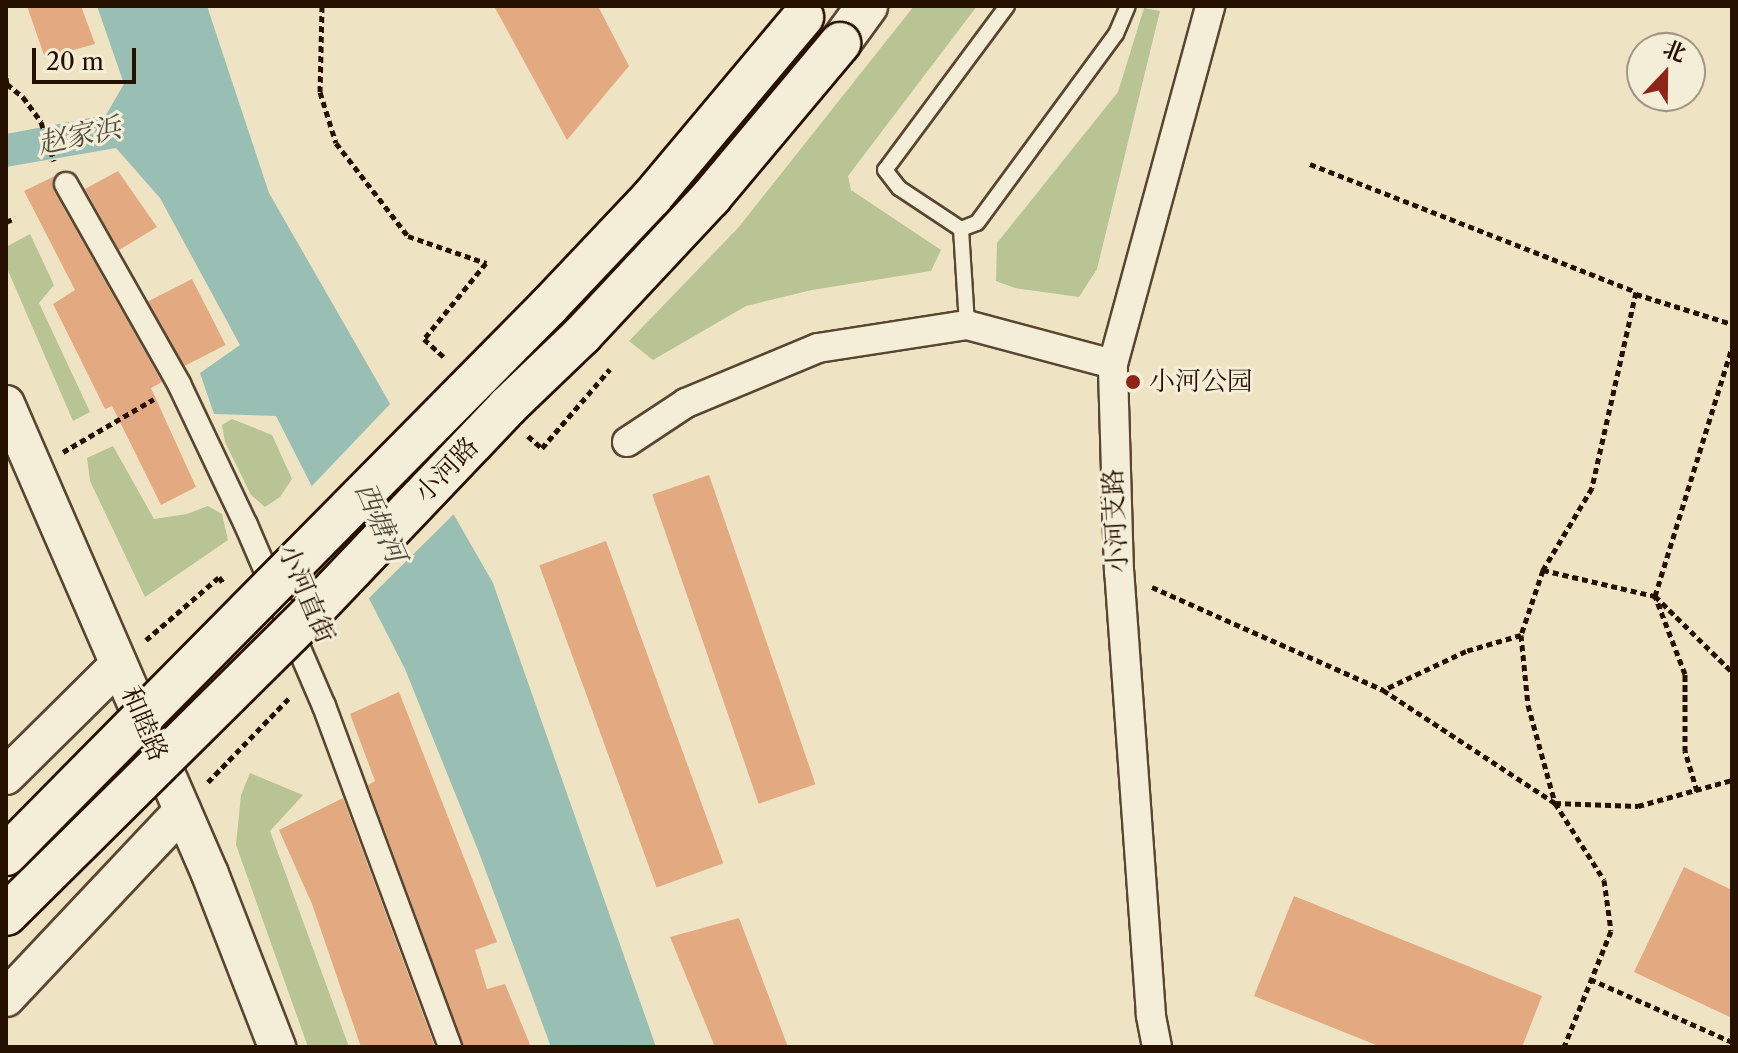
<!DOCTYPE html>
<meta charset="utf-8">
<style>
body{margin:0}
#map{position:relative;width:1738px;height:1053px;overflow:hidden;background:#eee3c2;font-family:"Libre Caslon Text","Noto Serif SC",serif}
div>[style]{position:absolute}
.green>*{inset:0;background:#b8c494}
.water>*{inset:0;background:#99beb3}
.pier>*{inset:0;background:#eee3c2}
.building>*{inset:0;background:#e3aa82;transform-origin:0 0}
.path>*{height:5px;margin-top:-2.5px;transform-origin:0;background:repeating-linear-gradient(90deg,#261101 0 6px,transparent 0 10px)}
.roads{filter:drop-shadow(2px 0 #584631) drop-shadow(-2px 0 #584631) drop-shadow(0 2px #584631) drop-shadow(0 -2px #584631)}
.service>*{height:14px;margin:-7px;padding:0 7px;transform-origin:7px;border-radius:7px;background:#f4edd7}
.pedestrian>*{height:22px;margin:-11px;padding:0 11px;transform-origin:11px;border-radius:11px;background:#f4edd7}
.minor>*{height:28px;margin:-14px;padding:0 14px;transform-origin:14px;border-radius:14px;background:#f4edd7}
.tertiary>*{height:36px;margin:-18px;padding:0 18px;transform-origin:18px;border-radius:18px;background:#f4edd7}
.secondary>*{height:40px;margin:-20px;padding:0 20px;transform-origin:20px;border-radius:20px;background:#f4edd7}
.bridges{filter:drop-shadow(2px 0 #261101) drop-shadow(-2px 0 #261101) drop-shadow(0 2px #261101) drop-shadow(0 -2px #261101)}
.secondary-bridge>*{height:40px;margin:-20px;padding:0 20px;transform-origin:20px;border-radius:20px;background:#f4edd7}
.dots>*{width:22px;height:22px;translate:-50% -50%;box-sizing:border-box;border:4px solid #f4edd7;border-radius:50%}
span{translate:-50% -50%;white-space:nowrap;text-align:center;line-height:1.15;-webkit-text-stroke:6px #f4edd7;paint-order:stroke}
.poi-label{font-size:26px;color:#261101}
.left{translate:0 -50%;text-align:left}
.street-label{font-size:26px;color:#261101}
.water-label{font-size:28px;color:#4e4e3f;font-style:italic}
.frame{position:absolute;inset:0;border:8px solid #261101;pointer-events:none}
.north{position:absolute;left:1626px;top:32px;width:80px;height:80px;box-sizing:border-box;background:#f4edd7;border:2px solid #a29581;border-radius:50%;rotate:22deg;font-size:22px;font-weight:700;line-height:32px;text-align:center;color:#261101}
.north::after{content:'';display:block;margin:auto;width:28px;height:36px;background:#8f2418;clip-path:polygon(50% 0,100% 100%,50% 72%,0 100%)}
.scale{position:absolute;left:32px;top:48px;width:104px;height:36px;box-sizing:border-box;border:4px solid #261101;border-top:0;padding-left:10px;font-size:24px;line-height:28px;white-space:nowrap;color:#261101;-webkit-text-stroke:6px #f4edd7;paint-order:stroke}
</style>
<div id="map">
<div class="green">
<div style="clip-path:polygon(914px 6px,977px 6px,848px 176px,851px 190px,941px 250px,931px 271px,812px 290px,746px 306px,653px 360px,629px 341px,738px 228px)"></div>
<div style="clip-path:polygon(1144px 8px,1160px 11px,1097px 269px,1079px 297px,1015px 288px,996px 281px,997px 243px,1118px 92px)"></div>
<div style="clip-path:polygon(30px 234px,54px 285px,39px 303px,90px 412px,73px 421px,6px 266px,6px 247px)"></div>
<div style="clip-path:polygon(232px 419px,272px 435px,292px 479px,280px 497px,265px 507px,251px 495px,225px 442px,222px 425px)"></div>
<div style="clip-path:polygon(113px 446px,154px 519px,187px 514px,208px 506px,222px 514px,228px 540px,145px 597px,90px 481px,87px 458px)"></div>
<div style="clip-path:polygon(250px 773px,303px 795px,270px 831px,349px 1047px,308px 1047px,236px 845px,241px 795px)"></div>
</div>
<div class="water">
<div style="clip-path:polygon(97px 6px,207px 6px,269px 193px,493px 583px,656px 1047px,551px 1047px,478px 850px,405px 669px,276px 416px,214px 414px,200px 373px,240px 345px,160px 198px,116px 148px,6px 167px,6px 134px,106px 115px,124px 84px)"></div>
</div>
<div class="pier">
<div style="clip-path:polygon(393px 401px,457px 511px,366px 601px,309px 489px)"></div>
</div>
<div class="building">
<div style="clip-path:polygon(27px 6px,81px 6px,95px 44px,45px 58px)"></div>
<div style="clip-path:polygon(494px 6px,598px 6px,629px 66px,567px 140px)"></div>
<div style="clip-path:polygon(118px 171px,157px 227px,119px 250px,85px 189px)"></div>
<div style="clip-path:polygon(55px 176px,54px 191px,162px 382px,151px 388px,196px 487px,161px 505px,112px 406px,105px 409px,53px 304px,75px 290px,24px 191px)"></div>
<div style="left:192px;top:279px;width:74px;height:49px;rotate:63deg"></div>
<div style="left:709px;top:475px;width:327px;height:60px;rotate:71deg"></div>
<div style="left:606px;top:541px;width:343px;height:71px;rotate:70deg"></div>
<div style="clip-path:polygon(399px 692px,497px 942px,475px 950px,487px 989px,505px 984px,531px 1047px,464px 1047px,368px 785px,375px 781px,350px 714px)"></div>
<div style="clip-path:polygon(343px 798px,435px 1047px,361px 1047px,312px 904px,279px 830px)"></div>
<div style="clip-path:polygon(1684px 867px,1732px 890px,1732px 1018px,1634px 972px)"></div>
<div style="clip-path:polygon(1294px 896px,1542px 996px,1522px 1047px,1381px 1047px,1254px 996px)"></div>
<div style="clip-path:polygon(739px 918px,788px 1047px,715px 1047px,670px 937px)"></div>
</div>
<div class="path">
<div style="left:322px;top:6px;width:86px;rotate:91.3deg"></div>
<div style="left:320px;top:92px;width:53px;rotate:72.6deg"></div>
<div style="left:336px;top:143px;width:118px;rotate:52.3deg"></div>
<div style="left:408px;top:236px;width:83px;rotate:19.1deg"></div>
<div style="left:486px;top:263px;width:98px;rotate:129.2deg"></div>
<div style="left:424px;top:339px;width:28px;rotate:42deg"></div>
<div style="left:6px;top:78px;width:6px;rotate:81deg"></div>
<div style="left:7px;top:84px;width:21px;rotate:39deg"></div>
<div style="left:23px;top:97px;width:31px;rotate:54deg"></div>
<div style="left:41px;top:122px;width:41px;rotate:71.6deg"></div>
<div style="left:1310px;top:164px;width:350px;rotate:21.4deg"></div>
<div style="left:1636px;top:292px;width:201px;rotate:102.7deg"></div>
<div style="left:1592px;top:488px;width:96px;rotate:120.9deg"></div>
<div style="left:1543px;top:570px;width:69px;rotate:108.7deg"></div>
<div style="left:1521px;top:635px;width:57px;rotate:163.8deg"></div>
<div style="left:1466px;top:651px;width:92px;rotate:154.8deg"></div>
<div style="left:6px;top:222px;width:10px;rotate:-24deg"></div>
<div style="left:1636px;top:294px;width:101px;rotate:17.4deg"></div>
<div style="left:528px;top:436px;width:18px;rotate:41deg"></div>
<div style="left:542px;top:448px;width:104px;rotate:-49.3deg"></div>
<div style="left:63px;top:452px;width:105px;rotate:-30.2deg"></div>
<div style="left:1543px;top:570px;width:115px;rotate:13.1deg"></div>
<div style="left:1655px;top:596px;width:108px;rotate:44.6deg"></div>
<div style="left:1152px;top:587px;width:253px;rotate:24deg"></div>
<div style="left:1383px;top:690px;width:206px;rotate:33.3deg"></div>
<div style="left:1555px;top:803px;width:83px;rotate:2.1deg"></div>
<div style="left:1638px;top:806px;width:98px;rotate:-15.5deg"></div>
<div style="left:1521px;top:635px;width:70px;rotate:84.3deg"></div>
<div style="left:1528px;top:705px;width:102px;rotate:74.6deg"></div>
<div style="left:1555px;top:803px;width:91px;rotate:57.5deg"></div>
<div style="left:1604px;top:880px;width:51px;rotate:82.2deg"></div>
<div style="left:1611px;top:931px;width:125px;rotate:112.1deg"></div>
<div style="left:146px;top:640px;width:96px;rotate:-40.8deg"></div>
<div style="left:219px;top:577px;width:9px;rotate:54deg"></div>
<div style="left:208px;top:782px;width:118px;rotate:-46deg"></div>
<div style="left:1697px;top:791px;width:42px;rotate:-106.7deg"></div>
<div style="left:1685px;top:751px;width:77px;rotate:-90deg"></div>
<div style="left:1685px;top:674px;width:84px;rotate:-111deg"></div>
<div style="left:1655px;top:596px;width:261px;rotate:-72.8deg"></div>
<div style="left:1590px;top:979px;width:155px;rotate:23.9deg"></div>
</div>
<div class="roads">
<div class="service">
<div style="left:1007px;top:6px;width:204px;rotate:126.6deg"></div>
<div style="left:885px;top:170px;width:23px;rotate:52deg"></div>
<div style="left:899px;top:188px;width:74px;rotate:33.5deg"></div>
<div style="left:961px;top:229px;width:17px;rotate:-21deg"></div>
<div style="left:977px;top:223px;width:235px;rotate:-53.7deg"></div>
<div style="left:1116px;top:34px;width:30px;rotate:-67deg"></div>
<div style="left:961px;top:229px;width:96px;rotate:86.4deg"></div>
</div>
<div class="pedestrian">
<div style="left:66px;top:184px;width:230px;rotate:60.5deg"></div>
<div style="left:179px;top:384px;width:156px;rotate:64.6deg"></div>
<div style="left:246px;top:525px;width:197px;rotate:66.7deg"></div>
<div style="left:324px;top:706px;width:364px;rotate:69.7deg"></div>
</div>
<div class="minor">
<div style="left:627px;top:442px;width:71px;rotate:-33.5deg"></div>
<div style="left:686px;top:403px;width:143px;rotate:-22.6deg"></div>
<div style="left:818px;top:348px;width:151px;rotate:-8.8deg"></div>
<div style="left:967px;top:325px;width:151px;rotate:15deg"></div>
<div style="left:1157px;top:1047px;width:33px;rotate:-101deg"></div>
<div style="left:1151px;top:1015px;width:444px;rotate:-94.1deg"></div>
<div style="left:1119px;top:572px;width:208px;rotate:-91.7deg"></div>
<div style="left:1113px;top:364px;width:371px;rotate:-74.8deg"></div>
</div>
<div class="tertiary">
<div style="left:6px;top:404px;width:512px;rotate:66.54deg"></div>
<div style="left:210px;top:874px;width:186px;rotate:68.8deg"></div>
<div style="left:6px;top:776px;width:158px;rotate:-44.7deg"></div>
<div style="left:6px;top:998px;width:257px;rotate:-46.7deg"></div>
</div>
<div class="secondary">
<div style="left:840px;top:43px;width:46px;rotate:-53.9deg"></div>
</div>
</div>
<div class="bridges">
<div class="secondary-bridge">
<div style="left:6px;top:855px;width:772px;rotate:-45.31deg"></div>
<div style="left:549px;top:306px;width:150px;rotate:-46.6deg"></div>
<div style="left:652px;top:197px;width:235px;rotate:-50deg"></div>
<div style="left:6px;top:915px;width:432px;rotate:-44.7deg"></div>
<div style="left:313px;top:611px;width:282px;rotate:-46.4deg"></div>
<div style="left:507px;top:407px;width:104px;rotate:-43.8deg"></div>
<div style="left:582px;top:335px;width:189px;rotate:-46.9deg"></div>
<div style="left:711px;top:197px;width:201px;rotate:-50deg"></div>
</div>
</div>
<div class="dots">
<div style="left:1133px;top:382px;background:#8f2418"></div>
</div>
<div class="poi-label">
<span class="left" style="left:1149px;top:382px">小河公园</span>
</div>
<div class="street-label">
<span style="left:447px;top:470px;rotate:-46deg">小河路</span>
<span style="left:1116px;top:521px;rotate:-93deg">小河支路</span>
<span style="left:306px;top:594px;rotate:67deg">小河直街</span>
<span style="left:144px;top:724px;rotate:67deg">和睦路</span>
</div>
<div class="water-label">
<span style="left:79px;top:135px;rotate:-12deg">赵家浜</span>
<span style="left:381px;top:522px;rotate:66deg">西塘河</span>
</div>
<div class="frame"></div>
<div class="north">北</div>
<div class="scale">20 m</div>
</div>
